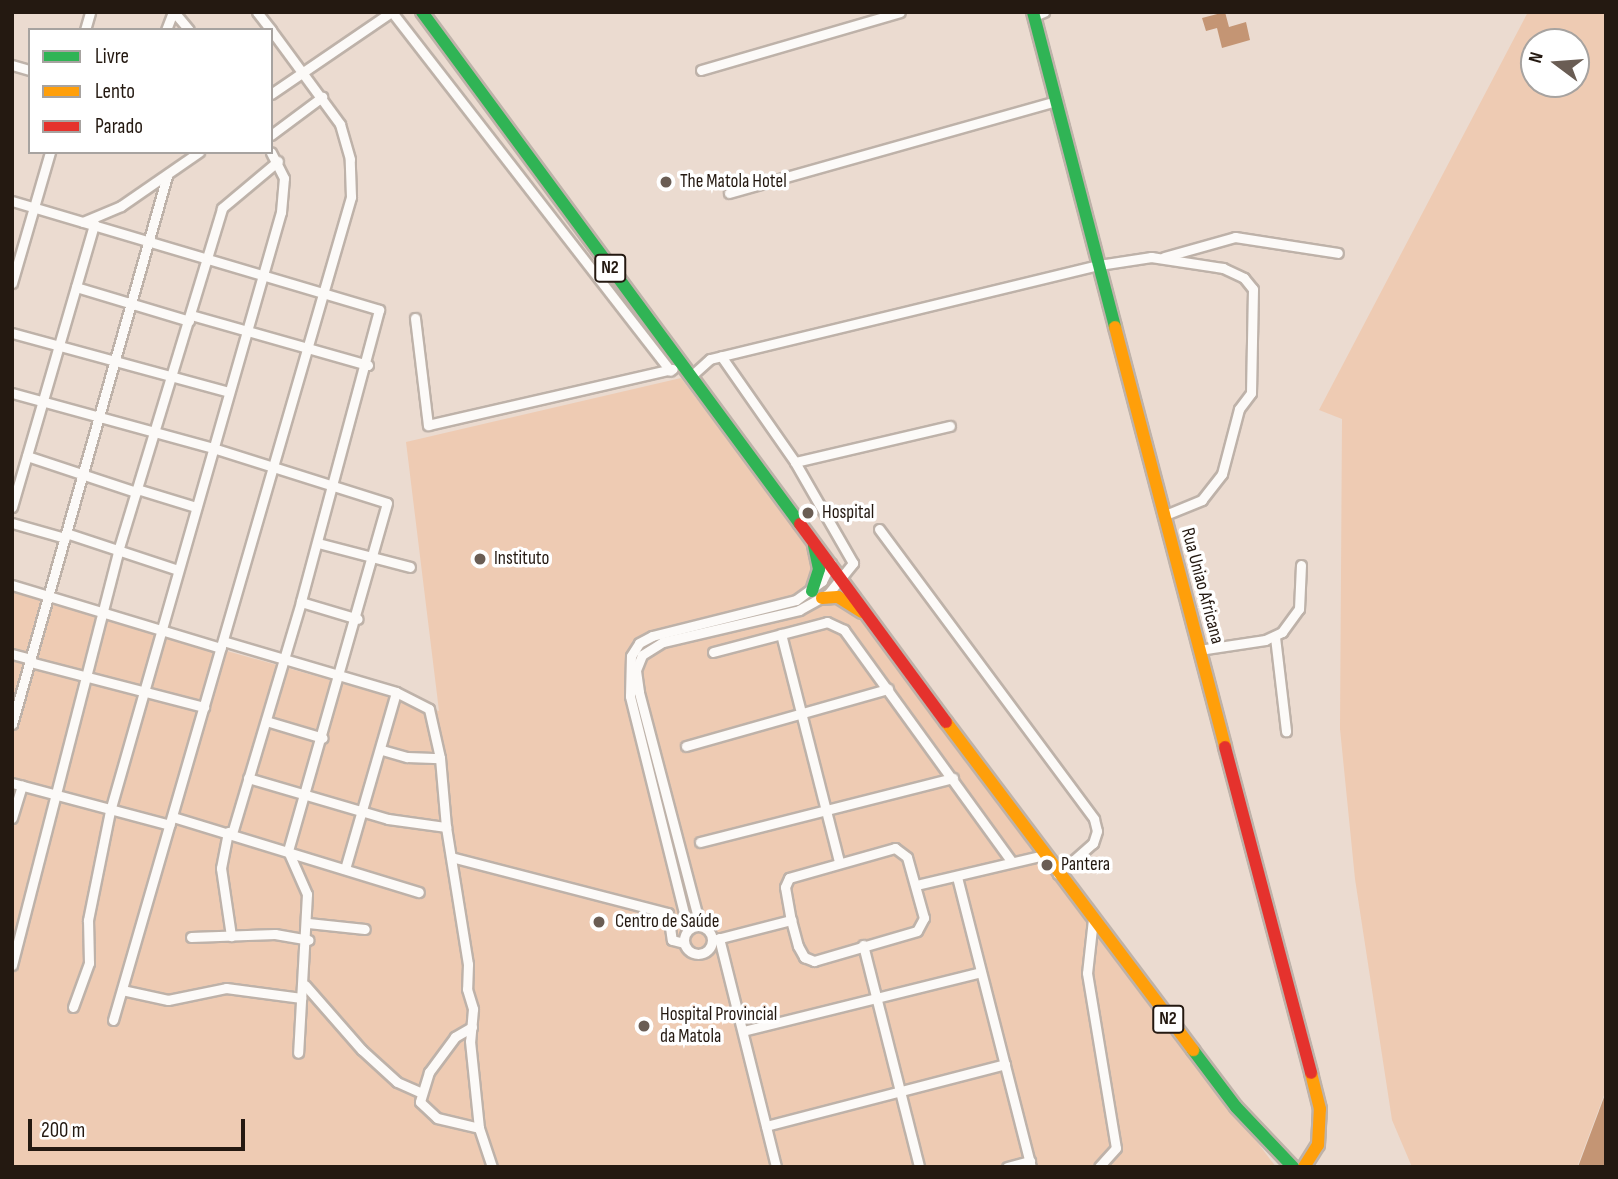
<!DOCTYPE html>
<meta charset="utf-8">
<style>
body{margin:0}
#map{position:relative;width:1618px;height:1179px;overflow:hidden;background:#ebdbd0;font-family:"Sofia Sans Condensed",sans-serif}
div>[style]{position:absolute}
.green>*{inset:0;background:#eecbb3}
.water>*{inset:0;background:#c49574}
.roads{filter:drop-shadow(2px 0 #beb2a9) drop-shadow(-2px 0 #beb2a9) drop-shadow(0 2px #beb2a9) drop-shadow(0 -2px #beb2a9)}
.street>*{height:9px;margin:-4.5px;padding:0 4.5px;transform-origin:4.5px;border-radius:4.5px;background:#fcfaf8}
.street>.ring{margin:-4.5px;padding:0;box-sizing:content-box;background:none;border:9px solid #fcfaf8;border-radius:50%}
.fast>*{height:12px;margin:-6px;padding:0 6px;transform-origin:6px;border-radius:6px;background:#30b455}
.slow>*{height:12px;margin:-6px;padding:0 6px;transform-origin:6px;border-radius:6px;background:#ff9f0a}
.jam>*{height:12px;margin:-6px;padding:0 6px;transform-origin:6px;border-radius:6px;background:#e5322d}
.dots>*{width:19px;height:19px;translate:-50% -50%;box-sizing:border-box;border:4px solid #fff;border-radius:50%}
span{translate:-50% -50%;white-space:nowrap;text-align:center;line-height:1.15;-webkit-text-stroke:7px #fff;paint-order:stroke}
.shield-label span{padding:2px 5px;background:#fff;border:2px solid;border-radius:5px;-webkit-text-stroke-width:0}
.shield-label{font-size:18px;color:#241911;font-weight:700}
.poi-label{font-size:19px;color:#241911}
.left{translate:0 -50%;text-align:left}
.street-label{font-size:19px;color:#241911}
.frame{position:absolute;inset:0;border:14px solid #241911;pointer-events:none}
.legend{position:absolute;left:28px;top:28px;width:245px;height:126px;box-sizing:border-box;background:#fff;border:2px solid #a7a3a0;margin:0;padding:9px 12px;list-style:none;font-size:21px;color:#241911}
.legend li{display:flex;align-items:center;gap:14px;height:35px}
.legend b{width:35px;border:2px solid #a7a3a0}
.north{position:absolute;left:1520px;top:28px;width:70px;height:70px;box-sizing:border-box;background:#fff;border:2px solid #a7a3a0;border-radius:50%;rotate:286deg;font-size:19px;font-weight:700;line-height:28px;text-align:center;color:#241911}
.north::after{content:'';display:block;margin:auto;width:24px;height:32px;background:#6a5d54;clip-path:polygon(50% 0,100% 100%,50% 72%,0 100%)}
.scale{position:absolute;left:28px;top:1119px;width:217px;height:32px;box-sizing:border-box;border:4px solid #241911;border-top:0;padding-left:9px;font-size:21px;line-height:24px;white-space:nowrap;color:#241911;-webkit-text-stroke:5px #fff;paint-order:stroke}
</style>
<div id="map">
<div class="green">
<div style="clip-path:polygon(evenodd,1528px 12px,1606px 12px,1606px 1090px,1577px 1167px,1412px 1167px,1392px 1120px,1355px 879px,1340px 729px,1342px 419px,1319px 410px,1528px 12px,1534px 42px,1576px 42px,1576px 84px,1534px 84px,1534px 42px)"></div>
<div style="clip-path:polygon(681px 378px,1276px 1167px,12px 1167px,12px 590px,439px 711px,406px 442px)"></div>
</div>
<div class="water">
<div style="clip-path:polygon(1225px 12px,1229px 27px,1246px 22px,1250px 40px,1222px 48px,1217px 28px,1206px 31px,1202px 18px)"></div>
<div style="clip-path:polygon(1606px 1092px,1606px 1167px,1578px 1167px)"></div>
</div>
<div class="roads">
<div class="street">
<div style="left:174px;top:12px;width:23px;rotate:50deg"></div>
<div style="left:257px;top:12px;width:23px;rotate:52deg"></div>
<div style="left:392px;top:12px;width:454px;rotate:52.2deg"></div>
<div style="left:1034px;top:16px;width:11px;rotate:-22deg"></div>
<div style="left:85px;top:30px;width:19px;rotate:-74deg"></div>
<div style="left:166px;top:30px;width:19px;rotate:-69deg"></div>
<div style="left:12px;top:65px;width:19px;rotate:16deg"></div>
<div style="left:701px;top:70px;width:207px;rotate:-16.2deg"></div>
<div style="left:271px;top:94px;width:145px;rotate:-34.3deg"></div>
<div style="left:271px;top:135px;width:64px;rotate:-36.7deg"></div>
<div style="left:729px;top:193px;width:340px;rotate:-15.7deg"></div>
<div style="left:12px;top:201px;width:383px;rotate:16.5deg"></div>
<div style="left:379px;top:310px;width:302px;rotate:105deg"></div>
<div style="left:301px;top:602px;width:241px;rotate:106.6deg"></div>
<div style="left:83px;top:222px;width:41px;rotate:-22.8deg"></div>
<div style="left:121px;top:206px;width:95px;rotate:-34.7deg"></div>
<div style="left:1164px;top:257px;width:74px;rotate:-15.7deg"></div>
<div style="left:1235px;top:237px;width:104px;rotate:8.8deg"></div>
<div style="left:12px;top:283px;width:136px;rotate:-73.8deg"></div>
<div style="left:76px;top:287px;width:118px;rotate:16.7deg"></div>
<div style="left:191px;top:315px;width:184px;rotate:15.8deg"></div>
<div style="left:415px;top:318px;width:108px;rotate:83.1deg"></div>
<div style="left:428px;top:425px;width:251px;rotate:-12.9deg"></div>
<div style="left:12px;top:333px;width:225px;rotate:15.2deg"></div>
<div style="left:690px;top:377px;width:27px;rotate:-42deg"></div>
<div style="left:710px;top:359px;width:400px;rotate:-13.6deg"></div>
<div style="left:1099px;top:265px;width:53px;rotate:-8.7deg"></div>
<div style="left:1151px;top:257px;width:73px;rotate:8.7deg"></div>
<div style="left:1223px;top:268px;width:23px;rotate:25deg"></div>
<div style="left:1244px;top:278px;width:14px;rotate:51deg"></div>
<div style="left:1253px;top:289px;width:104px;rotate:91.1deg"></div>
<div style="left:1251px;top:393px;width:20px;rotate:127deg"></div>
<div style="left:1239px;top:409px;width:67px;rotate:104.7deg"></div>
<div style="left:1222px;top:474px;width:33px;rotate:128deg"></div>
<div style="left:1202px;top:500px;width:42px;rotate:157.7deg"></div>
<div style="left:12px;top:393px;width:208px;rotate:15.3deg"></div>
<div style="left:213px;top:448px;width:182px;rotate:17.5deg"></div>
<div style="left:387px;top:503px;width:362px;rotate:105.9deg"></div>
<div style="left:288px;top:851px;width:47px;rotate:66.2deg"></div>
<div style="left:307px;top:894px;width:159px;rotate:93.2deg"></div>
<div style="left:27px;top:456px;width:115px;rotate:18.3deg"></div>
<div style="left:795px;top:462px;width:159px;rotate:-13.1deg"></div>
<div style="left:137px;top:489px;width:62px;rotate:17deg"></div>
<div style="left:12px;top:507px;width:295px;rotate:-73.8deg"></div>
<div style="left:12px;top:523px;width:55px;rotate:15.8deg"></div>
<div style="left:879px;top:529px;width:361px;rotate:53.4deg"></div>
<div style="left:1094px;top:819px;width:12px;rotate:76deg"></div>
<div style="left:1097px;top:831px;width:13px;rotate:108deg"></div>
<div style="left:1093px;top:843px;width:47px;rotate:138.5deg"></div>
<div style="left:66px;top:533px;width:118px;rotate:18.3deg"></div>
<div style="left:318px;top:543px;width:95px;rotate:14.6deg"></div>
<div style="left:12px;top:585px;width:218px;rotate:16.8deg"></div>
<div style="left:301px;top:602px;width:59px;rotate:16.6deg"></div>
<div style="left:781px;top:634px;width:234px;rotate:75.7deg"></div>
<div style="left:1275px;top:637px;width:95px;rotate:83.3deg"></div>
<div style="left:223px;top:641px;width:180px;rotate:16.4deg"></div>
<div style="left:396px;top:692px;width:37px;rotate:27deg"></div>
<div style="left:429px;top:709px;width:50px;rotate:77.3deg"></div>
<div style="left:440px;top:758px;width:69px;rotate:85deg"></div>
<div style="left:446px;top:827px;width:139px;rotate:80.9deg"></div>
<div style="left:468px;top:964px;width:25px;rotate:92deg"></div>
<div style="left:467px;top:989px;width:21px;rotate:73deg"></div>
<div style="left:473px;top:1009px;width:32px;rotate:95deg"></div>
<div style="left:470px;top:1041px;width:87px;rotate:84.1deg"></div>
<div style="left:479px;top:1128px;width:41px;rotate:71.6deg"></div>
<div style="left:1199px;top:650px;width:67px;rotate:-8.6deg"></div>
<div style="left:1265px;top:640px;width:19px;rotate:-25deg"></div>
<div style="left:1282px;top:632px;width:29px;rotate:-54deg"></div>
<div style="left:1299px;top:609px;width:44px;rotate:-87.4deg"></div>
<div style="left:713px;top:652px;width:118px;rotate:-14.7deg"></div>
<div style="left:827px;top:622px;width:19px;rotate:25deg"></div>
<div style="left:844px;top:630px;width:286px;rotate:54.1deg"></div>
<div style="left:12px;top:654px;width:20px;rotate:15deg"></div>
<div style="left:30px;top:662px;width:180px;rotate:14.5deg"></div>
<div style="left:266px;top:721px;width:59px;rotate:16.6deg"></div>
<div style="left:12px;top:724px;width:569px;rotate:-74.21deg"></div>
<div style="left:686px;top:746px;width:210px;rotate:-15.8deg"></div>
<div style="left:382px;top:750px;width:26px;rotate:16deg"></div>
<div style="left:407px;top:757px;width:33px;rotate:2deg"></div>
<div style="left:248px;top:778px;width:146px;rotate:16.3deg"></div>
<div style="left:388px;top:819px;width:59px;rotate:7.9deg"></div>
<div style="left:12px;top:783px;width:163px;rotate:14.9deg"></div>
<div style="left:173px;top:817px;width:257px;rotate:17deg"></div>
<div style="left:12px;top:818px;width:34px;rotate:-73deg"></div>
<div style="left:228px;top:832px;width:37px;rotate:101deg"></div>
<div style="left:221px;top:868px;width:69px;rotate:81.6deg"></div>
<div style="left:700px;top:842px;width:261px;rotate:-14.2deg"></div>
<div style="left:451px;top:857px;width:224px;rotate:14.5deg"></div>
<div style="left:668px;top:913px;width:27px;rotate:82deg"></div>
<div style="left:672px;top:940px;width:12px;rotate:14deg"></div>
<div style="left:345px;top:869px;width:184px;rotate:-73.9deg"></div>
<div style="left:957px;top:877px;width:299px;rotate:75.7deg"></div>
<div style="left:916px;top:885px;width:131px;rotate:-13.2deg"></div>
<div style="left:1093px;top:919px;width:54px;rotate:96.3deg"></div>
<div style="left:1087px;top:973px;width:177px;rotate:80.6deg"></div>
<div style="left:1116px;top:1148px;width:25px;rotate:132deg"></div>
<div style="left:308px;top:923px;width:57px;rotate:6deg"></div>
<div style="left:700px;top:925px;width:241px;rotate:-104.7deg"></div>
<div style="left:639px;top:692px;width:22px;rotate:-98deg"></div>
<div style="left:636px;top:670px;width:16px;rotate:-68deg"></div>
<div style="left:642px;top:655px;width:25px;rotate:-32deg"></div>
<div style="left:663px;top:642px;width:140px;rotate:-13.2deg"></div>
<div style="left:799px;top:610px;width:33px;rotate:-29deg"></div>
<div style="left:828px;top:594px;width:40px;rotate:-51deg"></div>
<div style="left:853px;top:563px;width:116px;rotate:-119.9deg"></div>
<div style="left:795px;top:462px;width:129px;rotate:-124.9deg"></div>
<div class="ring" style="left:684px;top:926px;width:19px;height:19px"></div>
<div style="left:688px;top:929px;width:240px;rotate:-104deg"></div>
<div style="left:630px;top:696px;width:40px;rotate:-88.6deg"></div>
<div style="left:631px;top:656px;width:15px;rotate:-58deg"></div>
<div style="left:639px;top:643px;width:15px;rotate:-28deg"></div>
<div style="left:652px;top:636px;width:148px;rotate:-14deg"></div>
<div style="left:796px;top:600px;width:32px;rotate:-36deg"></div>
<div style="left:822px;top:581px;width:20px;rotate:-63deg"></div>
<div style="left:191px;top:937px;width:84px;rotate:-2deg"></div>
<div style="left:275px;top:934px;width:34px;rotate:10deg"></div>
<div style="left:719px;top:938px;width:236px;rotate:76deg"></div>
<div style="left:713px;top:940px;width:81px;rotate:-14.4deg"></div>
<div style="left:791px;top:920px;width:27px;rotate:75deg"></div>
<div style="left:798px;top:946px;width:13px;rotate:61deg"></div>
<div style="left:804px;top:957px;width:11px;rotate:22deg"></div>
<div style="left:814px;top:961px;width:107px;rotate:-16.2deg"></div>
<div style="left:917px;top:931px;width:15px;rotate:-62deg"></div>
<div style="left:924px;top:918px;width:63px;rotate:-105.6deg"></div>
<div style="left:907px;top:857px;width:15px;rotate:-143deg"></div>
<div style="left:895px;top:848px;width:110px;rotate:164.2deg"></div>
<div style="left:789px;top:878px;width:10px;rotate:114deg"></div>
<div style="left:785px;top:887px;width:34px;rotate:80deg"></div>
<div style="left:863px;top:945px;width:229px;rotate:75.8deg"></div>
<div style="left:12px;top:965px;width:427px;rotate:-75.6deg"></div>
<div style="left:118px;top:551px;width:358px;rotate:-73.1deg"></div>
<div style="left:222px;top:208px;width:73px;rotate:-40deg"></div>
<div style="left:305px;top:985px;width:86px;rotate:48.8deg"></div>
<div style="left:362px;top:1050px;width:47px;rotate:42.4deg"></div>
<div style="left:397px;top:1082px;width:27px;rotate:24deg"></div>
<div style="left:122px;top:990px;width:47px;rotate:12.3deg"></div>
<div style="left:168px;top:1000px;width:59px;rotate:-11.7deg"></div>
<div style="left:226px;top:988px;width:76px;rotate:7.6deg"></div>
<div style="left:73px;top:1007px;width:47px;rotate:-70deg"></div>
<div style="left:89px;top:963px;width:43px;rotate:-91.3deg"></div>
<div style="left:88px;top:920px;width:111px;rotate:-78.6deg"></div>
<div style="left:110px;top:811px;width:623px;rotate:-74.07deg"></div>
<div style="left:281px;top:212px;width:34px;rotate:-85deg"></div>
<div style="left:284px;top:178px;width:29px;rotate:-117deg"></div>
<div style="left:113px;top:1020px;width:857px;rotate:-73.87deg"></div>
<div style="left:351px;top:197px;width:38px;rotate:-92deg"></div>
<div style="left:350px;top:159px;width:36px;rotate:-106deg"></div>
<div style="left:340px;top:124px;width:117px;rotate:-126.3deg"></div>
<div style="left:472px;top:1027px;width:20px;rotate:150deg"></div>
<div style="left:455px;top:1037px;width:44px;rotate:126.6deg"></div>
<div style="left:429px;top:1072px;width:31px;rotate:107deg"></div>
<div style="left:420px;top:1102px;width:23px;rotate:43deg"></div>
<div style="left:437px;top:1118px;width:43px;rotate:13.4deg"></div>
<div style="left:743px;top:1031px;width:245px;rotate:-13.9deg"></div>
<div style="left:766px;top:1126px;width:247px;rotate:-14.5deg"></div>
<div style="left:1007px;top:1167px;width:24px;rotate:-15deg"></div>
</div>
<div class="fast">
<div style="left:422px;top:12px;width:636px;rotate:53.56deg"></div>
<div style="left:1033px;top:12px;width:325px;rotate:75.4deg"></div>
<div style="left:812px;top:591px;width:23px;rotate:-72deg"></div>
<div style="left:819px;top:569px;width:25px;rotate:-102deg"></div>
<div style="left:1193px;top:1050px;width:71px;rotate:53deg"></div>
<div style="left:1236px;top:1107px;width:83px;rotate:46.5deg"></div>
</div>
<div class="slow">
<div style="left:1115px;top:327px;width:434px;rotate:75.3deg"></div>
<div style="left:822px;top:598px;width:16px;rotate:-4deg"></div>
<div style="left:838px;top:597px;width:28px;rotate:32deg"></div>
<div style="left:946px;top:722px;width:411px;rotate:53deg"></div>
<div style="left:1304px;top:1167px;width:26px;rotate:-58deg"></div>
<div style="left:1318px;top:1145px;width:36px;rotate:-87deg"></div>
<div style="left:1320px;top:1109px;width:37px;rotate:-104deg"></div>
</div>
<div class="jam">
<div style="left:800px;top:524px;width:246px;rotate:53.6deg"></div>
<div style="left:1225px;top:747px;width:337px;rotate:75.2deg"></div>
</div>
</div>
<div class="dots">
<div style="left:666px;top:182px;background:#6a5d54"></div>
<div style="left:808px;top:513px;background:#6a5d54"></div>
<div style="left:480px;top:559px;background:#6a5d54"></div>
<div style="left:1047px;top:865px;background:#6a5d54"></div>
<div style="left:599px;top:922px;background:#6a5d54"></div>
<div style="left:644px;top:1026px;background:#6a5d54"></div>
</div>
<div class="shield-label">
<span style="left:610px;top:268px">N2</span>
<span style="left:1168px;top:1019px">N2</span>
</div>
<div class="poi-label">
<span class="left" style="left:680px;top:182px">The Matola Hotel</span>
<span class="left" style="left:822px;top:513px">Hospital</span>
<span class="left" style="left:494px;top:559px">Instituto</span>
<span class="left" style="left:1061px;top:865px">Pantera</span>
<span class="left" style="left:615px;top:922px">Centro de Saúde</span>
<span class="left" style="left:660px;top:1026px">Hospital Provincial<br>da Matola</span>
</div>
<div class="street-label">
<span style="left:1202px;top:586px;rotate:75deg">Rua Uniao Africana</span>
</div>
<div class="frame"></div>
<ul class="legend">
<li><b style="height:9px;background:#30b455"></b>Livre</li>
<li><b style="height:9px;background:#ff9f0a"></b>Lento</li>
<li><b style="height:9px;background:#e5322d"></b>Parado</li>
</ul>
<div class="north">N</div>
<div class="scale">200 m</div>
</div>
